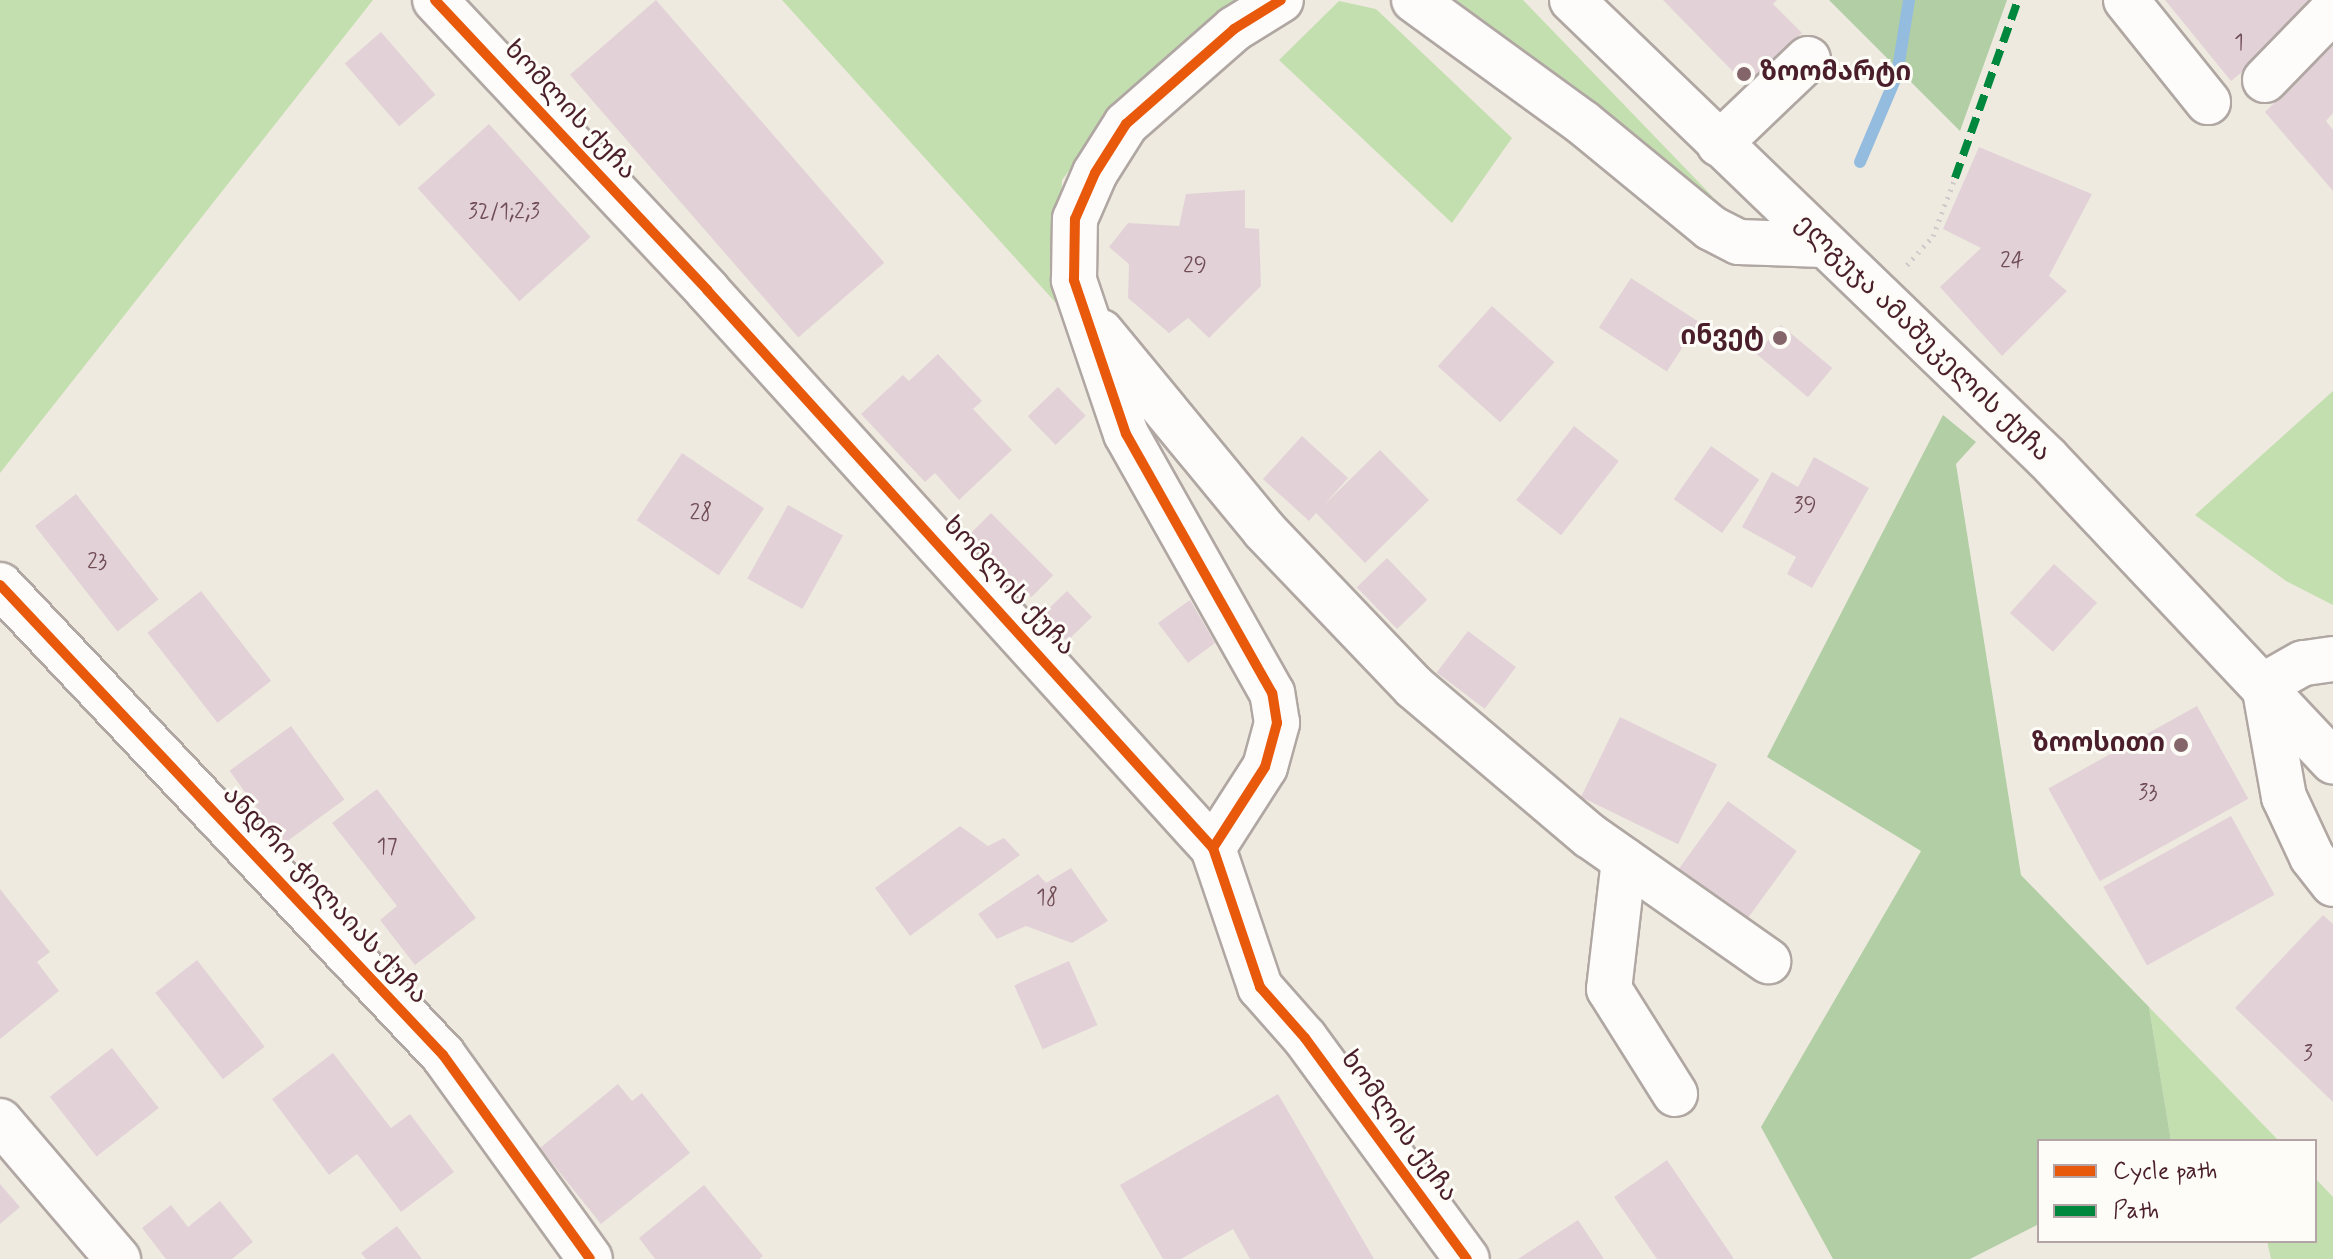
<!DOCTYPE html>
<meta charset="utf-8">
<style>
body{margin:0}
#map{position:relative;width:2333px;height:1259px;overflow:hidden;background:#efeae0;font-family:Mynerve,"Noto Sans Georgian",sans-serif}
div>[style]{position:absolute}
.green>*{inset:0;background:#c4dfaf}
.forest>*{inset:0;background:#b2cea5}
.stream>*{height:12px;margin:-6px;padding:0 6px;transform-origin:6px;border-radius:6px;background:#94bcdf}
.building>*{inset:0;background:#e2d2d8;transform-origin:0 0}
.path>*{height:5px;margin-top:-2.5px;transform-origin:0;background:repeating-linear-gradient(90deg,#d0cbcb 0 2px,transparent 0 8px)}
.roads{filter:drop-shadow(2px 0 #b0a7a3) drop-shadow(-2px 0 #b0a7a3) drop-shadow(0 2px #b0a7a3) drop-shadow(0 -2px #b0a7a3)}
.minor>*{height:44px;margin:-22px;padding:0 22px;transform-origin:22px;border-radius:22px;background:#fdfcfa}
.major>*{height:44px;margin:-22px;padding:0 22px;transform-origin:22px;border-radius:22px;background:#fdfcfa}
.quiet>*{height:8px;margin-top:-4px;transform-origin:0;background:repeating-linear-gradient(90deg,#00873e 0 16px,transparent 0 24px)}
.cycleway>*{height:10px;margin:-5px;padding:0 5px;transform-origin:5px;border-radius:5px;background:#e8590c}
.dots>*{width:22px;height:22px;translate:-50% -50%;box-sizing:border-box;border:4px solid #fdfcf7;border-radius:50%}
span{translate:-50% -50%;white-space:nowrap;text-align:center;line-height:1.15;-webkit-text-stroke:6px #fdfcf7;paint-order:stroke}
.number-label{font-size:22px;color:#704c56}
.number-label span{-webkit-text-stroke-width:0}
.poi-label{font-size:26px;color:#4a1f2b;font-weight:700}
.left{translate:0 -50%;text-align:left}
.right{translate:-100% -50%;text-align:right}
.street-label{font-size:26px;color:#4a1f2b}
.legend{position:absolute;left:2037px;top:1139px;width:280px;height:104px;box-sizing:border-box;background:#fdfcf7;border:2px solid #b5a4a5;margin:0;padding:10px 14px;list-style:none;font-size:24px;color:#4a1f2b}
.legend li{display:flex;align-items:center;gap:16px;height:40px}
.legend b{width:40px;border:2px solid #b5a4a5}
</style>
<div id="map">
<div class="green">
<div style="clip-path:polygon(0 0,373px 0,0 473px)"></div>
<div style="clip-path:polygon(782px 0,1246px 0,1115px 110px,1062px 180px,1056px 303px)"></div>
<div style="clip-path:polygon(1440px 0,1523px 0,1713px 197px,1687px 185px)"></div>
<div style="clip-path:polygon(1339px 1px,1376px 9px,1512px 138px,1452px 223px,1279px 60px)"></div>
<div style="clip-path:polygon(2333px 391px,2333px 605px,2286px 581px,2195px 515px)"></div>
<div style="clip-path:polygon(2149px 1007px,2279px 1141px,2171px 1141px)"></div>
<div style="clip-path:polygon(2315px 1178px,2333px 1197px,2333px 1259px,2271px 1259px,2267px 1241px,2315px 1241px)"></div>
</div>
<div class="forest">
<div style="clip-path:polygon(1829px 0,2007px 0,1960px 131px)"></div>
<div style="clip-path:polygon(1943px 415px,1976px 442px,1956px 464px,2021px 875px,2149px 1007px,2171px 1141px,2039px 1141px,2039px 1224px,1970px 1259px,1833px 1259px,1761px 1127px,1921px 851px,1767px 757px)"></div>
</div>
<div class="stream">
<div style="left:1860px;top:162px;width:95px;rotate:-67deg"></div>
<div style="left:1897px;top:75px;width:76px;rotate:-80.9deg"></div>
</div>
<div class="building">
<div style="left:656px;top:0;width:348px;height:114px;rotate:49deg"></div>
<div style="clip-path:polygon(1663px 0,1777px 0,1773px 4px,1802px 33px,1747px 86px)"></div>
<div style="clip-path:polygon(2165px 0,2317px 0,2322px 7px,2231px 81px)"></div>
<div style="left:381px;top:32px;width:83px;height:48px;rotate:49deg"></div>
<div style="clip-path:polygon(2333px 46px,2333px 113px,2326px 121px,2333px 130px,2333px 191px,2265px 112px)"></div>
<div style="left:489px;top:124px;width:152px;height:96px;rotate:48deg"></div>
<div style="clip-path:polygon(1979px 147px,2092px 194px,2049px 276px,2067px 291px,2002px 356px,1940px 287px,1981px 248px,1943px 229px)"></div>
<div style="clip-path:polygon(1245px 190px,1245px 228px,1259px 229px,1261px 286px,1209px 338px,1188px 318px,1169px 333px,1128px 298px,1129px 264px,1109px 247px,1128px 223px,1179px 226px,1186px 194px)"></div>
<div style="left:1631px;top:278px;width:81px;height:59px;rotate:33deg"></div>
<div style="left:1492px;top:306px;width:84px;height:81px;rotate:42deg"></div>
<div style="left:1781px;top:325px;width:67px;height:38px;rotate:40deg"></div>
<div style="clip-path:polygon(938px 354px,982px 401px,973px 409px,1012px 450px,959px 500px,935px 473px,925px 482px,861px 414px,903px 375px,909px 381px)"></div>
<div style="left:1058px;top:387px;width:40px;height:42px;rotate:46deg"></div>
<div style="left:1574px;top:426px;width:57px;height:94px;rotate:38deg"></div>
<div style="clip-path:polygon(1302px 436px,1348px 478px,1325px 504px,1380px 450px,1429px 500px,1365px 563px,1316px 513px,1309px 521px,1263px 479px)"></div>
<div style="left:1711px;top:446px;width:59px;height:65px;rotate:35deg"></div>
<div style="left:682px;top:453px;width:99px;height:81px;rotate:34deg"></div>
<div style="clip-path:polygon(1814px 457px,1869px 488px,1812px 588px,1787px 574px,1796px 557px,1742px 527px,1772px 472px,1798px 487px)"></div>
<div style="left:76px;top:494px;width:134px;height:52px;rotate:52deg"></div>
<div style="left:788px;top:505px;width:63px;height:84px;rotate:29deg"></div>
<div style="left:991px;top:513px;width:88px;height:31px;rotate:45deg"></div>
<div style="left:1387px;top:558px;width:58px;height:42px;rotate:46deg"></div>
<div style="left:2054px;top:564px;width:58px;height:66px;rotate:42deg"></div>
<div style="left:201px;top:591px;width:114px;height:68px;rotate:52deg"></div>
<div style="left:1067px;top:591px;width:36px;height:35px;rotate:46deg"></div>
<div style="clip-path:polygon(1190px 600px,1215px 643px,1188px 663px,1158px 623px)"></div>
<div style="left:1468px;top:631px;width:60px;height:52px;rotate:37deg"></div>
<div style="left:2197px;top:706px;width:106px;height:170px;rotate:61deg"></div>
<div style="left:1620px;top:717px;width:108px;height:89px;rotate:26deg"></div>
<div style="left:291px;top:726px;width:91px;height:76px;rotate:54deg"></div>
<div style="clip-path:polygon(377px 789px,476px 918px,415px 965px,380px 920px,397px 906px,332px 823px)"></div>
<div style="left:1728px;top:801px;width:85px;height:87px;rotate:36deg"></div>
<div style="left:2231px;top:816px;width:90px;height:146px;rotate:61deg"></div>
<div style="clip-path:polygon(960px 826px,988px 846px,1004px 838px,1020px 855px,910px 936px,875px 888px)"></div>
<div style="clip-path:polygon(1071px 868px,1108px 921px,1072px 943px,1026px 926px,997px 939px,978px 914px,1038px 874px,1046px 883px)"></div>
<div style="clip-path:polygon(0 889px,50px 952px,37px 962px,59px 991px,0 1039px)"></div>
<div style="clip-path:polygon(2323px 915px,2333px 924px,2333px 1102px,2235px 1008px)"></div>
<div style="left:197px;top:960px;width:110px;height:53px;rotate:52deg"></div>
<div style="left:1069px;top:961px;width:70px;height:60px;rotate:66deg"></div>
<div style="left:112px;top:1048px;width:76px;height:79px;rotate:52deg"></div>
<div style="clip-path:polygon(333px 1053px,391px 1128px,410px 1114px,454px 1172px,401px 1212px,357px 1154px,329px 1175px,272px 1099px)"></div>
<div style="clip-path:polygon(618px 1084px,632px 1101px,642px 1093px,690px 1153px,601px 1224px,540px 1148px)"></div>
<div style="clip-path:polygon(1278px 1094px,1374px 1259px,1250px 1259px,1233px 1229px,1181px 1259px,1163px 1259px,1120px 1185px)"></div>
<div style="clip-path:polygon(1667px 1160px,1734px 1259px,1657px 1259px,1614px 1197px)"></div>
<div style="clip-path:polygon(0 1184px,20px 1207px,0 1224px)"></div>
<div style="clip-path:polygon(704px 1185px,763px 1256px,759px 1259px,655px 1259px,639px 1238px)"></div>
<div style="clip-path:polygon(220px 1201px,253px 1242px,232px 1259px,166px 1259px,142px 1228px,171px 1205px,188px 1227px)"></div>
<div style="clip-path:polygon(1578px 1220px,1604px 1259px,1518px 1259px)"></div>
<div style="clip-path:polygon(397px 1226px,422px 1259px,366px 1259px,361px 1253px)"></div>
</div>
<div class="path">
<div style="left:1907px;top:265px;width:39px;rotate:-48deg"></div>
<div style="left:1933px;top:236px;width:62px;rotate:-69.2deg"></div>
</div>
<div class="roads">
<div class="minor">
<div style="left:435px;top:0;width:398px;rotate:46.8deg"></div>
<div style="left:707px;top:290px;width:753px;rotate:47.8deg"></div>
<div style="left:1213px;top:848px;width:147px;rotate:71.3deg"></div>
<div style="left:1260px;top:987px;width:68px;rotate:48.6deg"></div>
<div style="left:1305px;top:1038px;width:274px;rotate:53.8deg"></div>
<div style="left:1414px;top:0;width:208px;rotate:36deg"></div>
<div style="left:1582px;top:122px;width:167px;rotate:39.4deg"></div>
<div style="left:1711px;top:228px;width:31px;rotate:27deg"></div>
<div style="left:1739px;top:242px;width:83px;rotate:2.1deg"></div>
<div style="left:2126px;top:0;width:131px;rotate:51.2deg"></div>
<div style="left:2265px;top:80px;width:98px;rotate:-45.8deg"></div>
<div style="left:1719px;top:144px;width:123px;rotate:-43.7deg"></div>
<div style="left:1101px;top:332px;width:256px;rotate:50.5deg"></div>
<div style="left:1264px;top:530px;width:217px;rotate:46.3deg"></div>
<div style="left:1414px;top:687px;width:231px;rotate:40.3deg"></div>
<div style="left:1590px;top:836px;width:218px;rotate:35.1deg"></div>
<div style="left:0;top:585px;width:646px;rotate:46.69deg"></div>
<div style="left:443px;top:1055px;width:251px;rotate:54.2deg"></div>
<div style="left:2333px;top:659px;width:30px;rotate:172deg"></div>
<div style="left:2303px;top:663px;width:45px;rotate:150.6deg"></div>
<div style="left:2264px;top:685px;width:114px;rotate:79.9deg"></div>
<div style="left:2284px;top:797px;width:66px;rotate:65deg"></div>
<div style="left:2312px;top:857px;width:34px;rotate:52deg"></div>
<div style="left:1213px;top:848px;width:96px;rotate:-57.3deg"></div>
<div style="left:1265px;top:767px;width:46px;rotate:-74.7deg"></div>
<div style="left:1277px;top:723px;width:30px;rotate:-99deg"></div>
<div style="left:1272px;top:693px;width:297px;rotate:-119.4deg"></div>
<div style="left:1126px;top:434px;width:163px;rotate:-108.7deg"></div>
<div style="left:1074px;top:280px;width:61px;rotate:-89.1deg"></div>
<div style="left:1075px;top:219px;width:50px;rotate:-66.5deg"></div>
<div style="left:1095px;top:173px;width:58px;rotate:-57.7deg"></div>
<div style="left:1126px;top:124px;width:144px;rotate:-41.3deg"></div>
<div style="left:1234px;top:29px;width:55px;rotate:-31.7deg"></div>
<div style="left:1624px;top:860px;width:130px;rotate:96.6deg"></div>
<div style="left:1609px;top:989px;width:124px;rotate:57.8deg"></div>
<div style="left:0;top:1121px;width:182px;rotate:49.5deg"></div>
</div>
<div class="major">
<div style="left:1572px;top:0;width:660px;rotate:43.96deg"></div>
<div style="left:2047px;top:458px;width:417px;rotate:46.7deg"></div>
</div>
</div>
<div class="quiet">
<div style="left:1955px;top:178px;width:189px;rotate:-70.5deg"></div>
</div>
<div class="cycleway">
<div style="left:435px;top:0;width:398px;rotate:46.8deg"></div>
<div style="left:707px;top:290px;width:753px;rotate:47.8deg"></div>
<div style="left:1213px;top:848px;width:147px;rotate:71.3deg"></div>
<div style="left:1260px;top:987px;width:68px;rotate:48.6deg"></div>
<div style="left:1305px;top:1038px;width:274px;rotate:53.8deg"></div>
<div style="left:0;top:585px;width:646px;rotate:46.69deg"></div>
<div style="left:443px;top:1055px;width:251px;rotate:54.2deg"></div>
<div style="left:1213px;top:848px;width:96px;rotate:-57.3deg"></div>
<div style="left:1265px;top:767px;width:46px;rotate:-74.7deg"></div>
<div style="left:1277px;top:723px;width:30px;rotate:-99deg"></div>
<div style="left:1272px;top:693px;width:297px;rotate:-119.4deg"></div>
<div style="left:1126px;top:434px;width:163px;rotate:-108.7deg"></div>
<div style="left:1074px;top:280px;width:61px;rotate:-89.1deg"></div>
<div style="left:1075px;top:219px;width:50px;rotate:-66.5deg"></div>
<div style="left:1095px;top:173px;width:58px;rotate:-57.7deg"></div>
<div style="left:1126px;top:124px;width:144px;rotate:-41.3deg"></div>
<div style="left:1234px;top:29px;width:55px;rotate:-31.7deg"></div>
</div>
<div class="dots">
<div style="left:1744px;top:74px;background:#84666a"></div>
<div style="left:1780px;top:338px;background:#84666a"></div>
<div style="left:2181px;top:745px;background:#84666a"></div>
</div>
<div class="number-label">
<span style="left:2239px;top:44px">1</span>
<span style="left:504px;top:213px">32/1;2;3</span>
<span style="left:2012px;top:262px">24</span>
<span style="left:1195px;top:267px">29</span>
<span style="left:1805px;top:507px">39</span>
<span style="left:701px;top:514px">28</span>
<span style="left:97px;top:563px">23</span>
<span style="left:2148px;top:794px">33</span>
<span style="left:387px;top:848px">17</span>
<span style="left:1047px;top:899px">18</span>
<span style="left:2308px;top:1055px">3</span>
</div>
<div class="poi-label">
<span class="left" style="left:1760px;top:74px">ზოომარტი</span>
<span class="right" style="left:1764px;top:338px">ინვეტ</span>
<span class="right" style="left:2165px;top:745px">ზოოსითი</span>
</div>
<div class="street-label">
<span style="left:569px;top:111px;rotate:47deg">ხომლის ქუჩა</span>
<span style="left:1922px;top:339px;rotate:44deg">ელგუჯა ამაშუკელის ქუჩა</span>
<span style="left:1008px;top:587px;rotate:47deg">ხომლის ქუჩა</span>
<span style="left:324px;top:896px;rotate:47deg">ანდრო ჭილაიას ქუჩა</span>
<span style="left:1398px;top:1127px;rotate:54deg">ხომლის ქუჩა</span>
</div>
<ul class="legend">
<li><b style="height:10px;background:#e8590c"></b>Cycle path</li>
<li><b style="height:10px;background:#00873e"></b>Path</li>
</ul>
</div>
